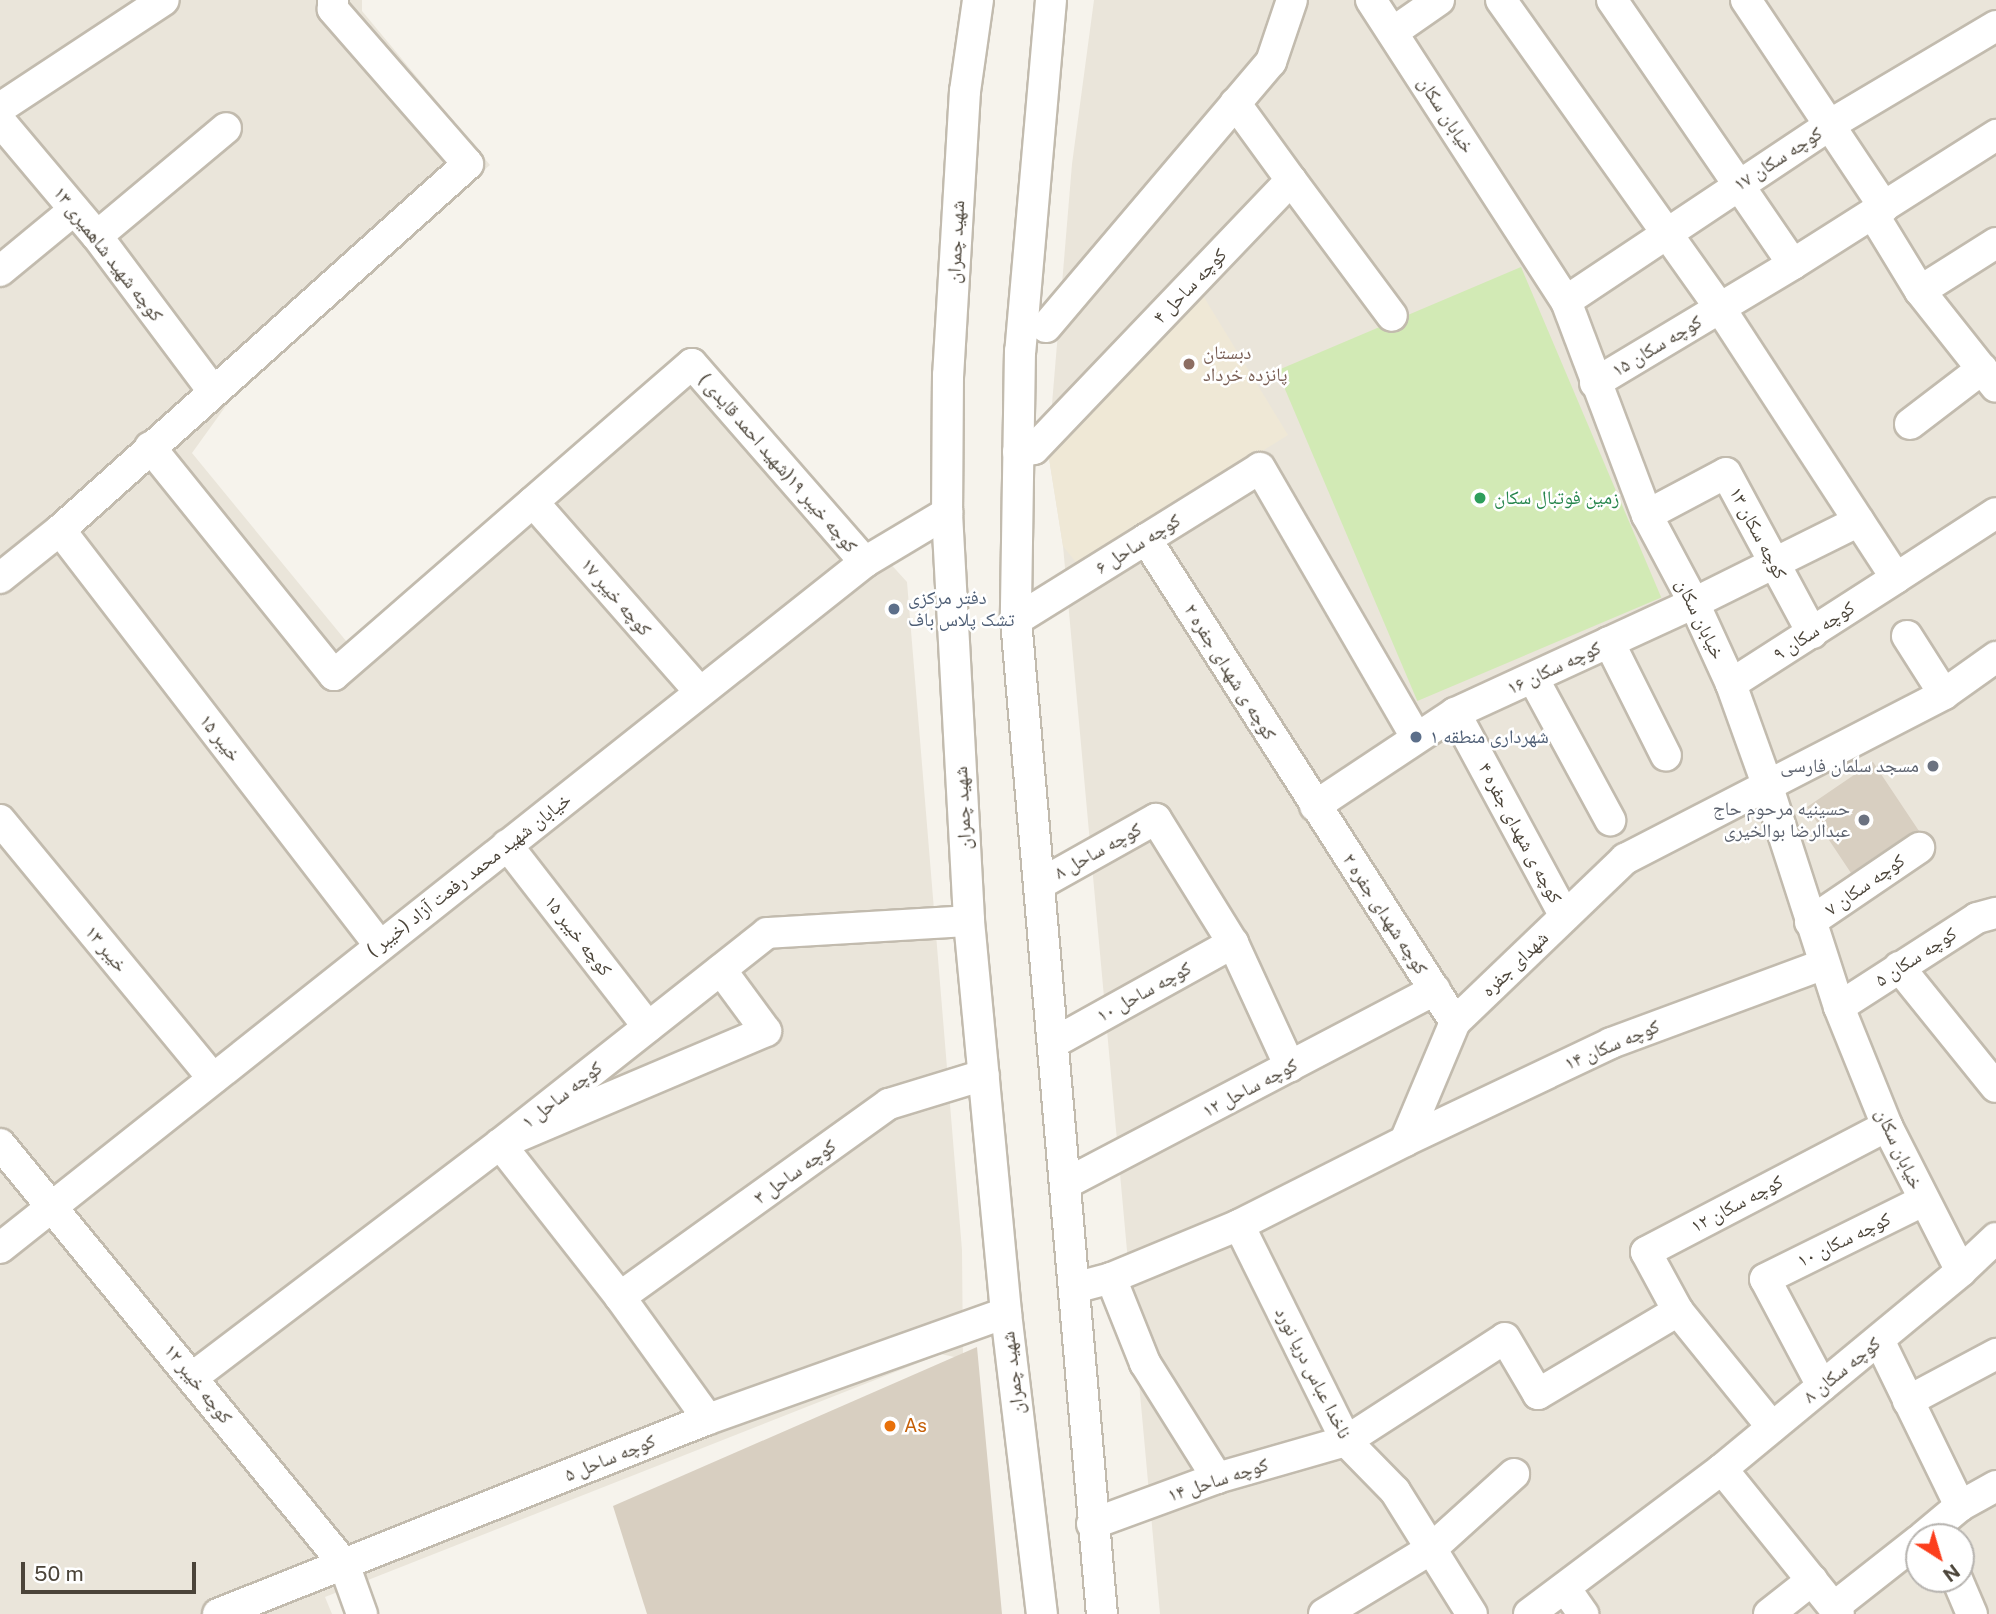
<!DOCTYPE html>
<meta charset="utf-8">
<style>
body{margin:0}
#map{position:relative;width:1996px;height:1614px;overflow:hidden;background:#f6f3ec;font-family:"Public Sans","Noto Naskh Arabic",sans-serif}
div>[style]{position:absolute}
.residential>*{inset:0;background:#eae5da}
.education>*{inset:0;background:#efe8d6}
.green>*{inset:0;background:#d2eab5;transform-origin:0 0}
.building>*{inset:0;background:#d8cfc1}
.roads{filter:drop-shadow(2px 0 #c2bbae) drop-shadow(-2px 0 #c2bbae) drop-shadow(0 2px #c2bbae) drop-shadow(0 -2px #c2bbae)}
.minor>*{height:30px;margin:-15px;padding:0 15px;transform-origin:15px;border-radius:15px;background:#fff}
.dots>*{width:19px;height:19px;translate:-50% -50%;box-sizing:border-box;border:4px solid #fff;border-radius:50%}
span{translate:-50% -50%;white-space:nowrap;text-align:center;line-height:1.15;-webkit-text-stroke:5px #fff;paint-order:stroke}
.street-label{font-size:19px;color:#4b4439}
.education-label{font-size:19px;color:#785e54}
.left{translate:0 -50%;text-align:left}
.leisure-label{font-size:19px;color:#27864d}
.service-label{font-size:19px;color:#4e5e75}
.worship-label{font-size:19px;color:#5b616d}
.right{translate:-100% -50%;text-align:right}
.food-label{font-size:19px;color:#c56008}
.north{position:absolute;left:1905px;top:1523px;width:70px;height:70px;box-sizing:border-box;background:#fff;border:2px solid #b7b4b0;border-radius:50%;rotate:143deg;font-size:19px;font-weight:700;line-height:28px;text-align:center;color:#4b4439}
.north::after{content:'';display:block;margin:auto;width:24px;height:32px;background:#fc3f1d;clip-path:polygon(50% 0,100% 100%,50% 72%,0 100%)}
.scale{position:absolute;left:21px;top:1562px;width:175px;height:32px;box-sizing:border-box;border:4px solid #4b4439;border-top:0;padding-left:9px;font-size:21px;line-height:24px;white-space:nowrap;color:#4b4439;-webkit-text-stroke:5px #fff;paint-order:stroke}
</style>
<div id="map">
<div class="residential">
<div style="clip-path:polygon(0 0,362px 0,362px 11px,490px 165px,239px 381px,228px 403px,192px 453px,351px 647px,694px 347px,907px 582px,962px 1250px,963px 1359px,941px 1354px,325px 1597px,332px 1614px,0 1614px)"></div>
<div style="clip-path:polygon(evenodd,1094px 0,1996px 0,1996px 1614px,1160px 1614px,1063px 546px,1048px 452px,1072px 164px,1094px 0,1919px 1537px,1961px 1537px,1961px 1579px,1919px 1579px,1919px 1537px)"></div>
</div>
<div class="education">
<div style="clip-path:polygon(1202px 294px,1288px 435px,1078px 565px,1063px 546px,1048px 452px)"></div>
</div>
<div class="green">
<div style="left:1521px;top:267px;width:359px;height:265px;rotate:67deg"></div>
</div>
<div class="building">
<div style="clip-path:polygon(1873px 762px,1919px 831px,1909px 834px,1851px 873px,1807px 807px)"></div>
<div style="clip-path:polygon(977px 1347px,1002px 1614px,647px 1614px,613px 1506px)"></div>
</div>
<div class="roads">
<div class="minor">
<div style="left:978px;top:0;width:92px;rotate:98.1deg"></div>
<div style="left:965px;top:91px;width:285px;rotate:93.4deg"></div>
<div style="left:948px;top:375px;width:138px;rotate:90.4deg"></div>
<div style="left:947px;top:513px;width:409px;rotate:86.9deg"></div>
<div style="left:969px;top:921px;width:394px;rotate:84.6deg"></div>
<div style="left:1006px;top:1313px;width:303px;rotate:83.2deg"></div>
<div style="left:1051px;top:0;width:352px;rotate:95deg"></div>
<div style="left:1020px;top:351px;width:269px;rotate:90.9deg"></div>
<div style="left:1016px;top:620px;width:998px;rotate:85.06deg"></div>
<div style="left:1371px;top:0;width:359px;rotate:57.1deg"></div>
<div style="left:1566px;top:301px;width:229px;rotate:69.3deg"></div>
<div style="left:1647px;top:515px;width:100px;rotate:61.9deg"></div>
<div style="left:1694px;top:603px;width:89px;rotate:65.4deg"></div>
<div style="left:1731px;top:684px;width:106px;rotate:70.2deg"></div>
<div style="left:1767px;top:784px;width:234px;rotate:72.1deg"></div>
<div style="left:1839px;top:1007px;width:128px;rotate:68deg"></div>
<div style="left:1887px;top:1126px;width:163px;rotate:63deg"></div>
<div style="left:1501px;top:0;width:378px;rotate:54.6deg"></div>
<div style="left:1720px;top:308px;width:322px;rotate:56.9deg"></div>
<div style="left:1896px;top:578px;width:119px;rotate:-33deg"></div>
<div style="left:1612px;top:0;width:320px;rotate:55.6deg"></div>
<div style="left:1746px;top:0;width:249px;rotate:56.3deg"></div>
<div style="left:1393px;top:32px;width:56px;rotate:-34.8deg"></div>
<div style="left:0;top:108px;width:196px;rotate:-33.4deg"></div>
<div style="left:0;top:121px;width:150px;rotate:49.9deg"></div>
<div style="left:97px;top:236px;width:192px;rotate:53.2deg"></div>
<div style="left:1291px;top:180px;width:169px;rotate:53.4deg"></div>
<div style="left:1873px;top:214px;width:90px;rotate:58.6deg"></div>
<div style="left:1920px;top:291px;width:122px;rotate:51.6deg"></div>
<div style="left:97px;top:236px;width:168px;rotate:-39.9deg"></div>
<div style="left:0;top:271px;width:96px;rotate:-39.5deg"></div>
<div style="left:1920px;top:291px;width:90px;rotate:-32.3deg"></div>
<div style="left:1566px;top:301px;width:319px;rotate:-33.7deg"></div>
<div style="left:1831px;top:124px;width:192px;rotate:-30.7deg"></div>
<div style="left:1046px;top:327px;width:348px;rotate:-49.7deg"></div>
<div style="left:1271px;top:62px;width:65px;rotate:-71.3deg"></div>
<div style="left:1595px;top:383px;width:231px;rotate:-31deg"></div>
<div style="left:1793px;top:264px;width:241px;rotate:-32.4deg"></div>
<div style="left:1910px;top:424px;width:91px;rotate:-37.4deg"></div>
<div style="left:150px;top:447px;width:293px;rotate:51.1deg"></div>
<div style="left:334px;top:675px;width:474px;rotate:-41deg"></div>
<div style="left:692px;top:364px;width:263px;rotate:48.9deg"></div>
<div style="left:1018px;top:452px;width:16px;rotate:-11deg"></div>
<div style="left:1034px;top:449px;width:372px;rotate:-46.3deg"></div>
<div style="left:1291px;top:180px;width:95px;rotate:-126deg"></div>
<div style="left:533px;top:502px;width:253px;rotate:48.7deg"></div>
<div style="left:1647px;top:515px;width:89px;rotate:-28deg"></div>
<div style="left:1726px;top:473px;width:182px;rotate:61.7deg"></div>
<div style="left:60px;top:530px;width:525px;rotate:52.43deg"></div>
<div style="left:1146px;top:539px;width:573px;rotate:57.39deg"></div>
<div style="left:0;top:578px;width:77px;rotate:-38.7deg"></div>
<div style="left:60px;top:530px;width:548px;rotate:-41.89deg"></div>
<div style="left:468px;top:164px;width:206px;rotate:-131.1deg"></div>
<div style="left:333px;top:9px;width:9px;rotate:-90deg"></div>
<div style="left:1016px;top:620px;width:287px;rotate:-31.9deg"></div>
<div style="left:1260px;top:468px;width:311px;rotate:59.9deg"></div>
<div style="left:1907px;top:636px;width:69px;rotate:57.5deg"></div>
<div style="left:1609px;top:642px;width:127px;rotate:63.4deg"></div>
<div style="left:1533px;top:678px;width:162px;rotate:61.5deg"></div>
<div style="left:1731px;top:684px;width:196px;rotate:-32.7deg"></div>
<div style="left:1455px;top:713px;width:230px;rotate:61.6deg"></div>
<div style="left:1315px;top:806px;width:168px;rotate:-33.6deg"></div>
<div style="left:1455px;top:713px;width:263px;rotate:-24.7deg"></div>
<div style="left:1694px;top:603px;width:184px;rotate:-26.4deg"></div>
<div style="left:0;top:820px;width:335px;rotate:50.5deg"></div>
<div style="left:507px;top:845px;width:230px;rotate:52.2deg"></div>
<div style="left:1040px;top:884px;width:133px;rotate:-29.3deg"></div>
<div style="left:1156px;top:819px;width:146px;rotate:58.2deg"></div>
<div style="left:1233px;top:943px;width:136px;rotate:65.3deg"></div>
<div style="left:1810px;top:922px;width:132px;rotate:-34.2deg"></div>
<div style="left:1899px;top:967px;width:154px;rotate:51.1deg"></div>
<div style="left:1839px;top:1007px;width:164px;rotate:-32.8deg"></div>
<div style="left:1977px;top:918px;width:20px;rotate:-15deg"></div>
<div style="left:1055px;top:1042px;width:204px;rotate:-29.1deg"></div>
<div style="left:1405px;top:1141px;width:228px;rotate:-25.4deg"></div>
<div style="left:1611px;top:1043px;width:227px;rotate:-20.3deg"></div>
<div style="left:0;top:1144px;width:543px;rotate:50.68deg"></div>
<div style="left:344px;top:1564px;width:53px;rotate:70.2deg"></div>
<div style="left:1065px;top:1184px;width:418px;rotate:-27.7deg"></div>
<div style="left:1239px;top:1225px;width:241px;rotate:63.6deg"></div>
<div style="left:1346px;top:1441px;width:70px;rotate:45.6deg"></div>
<div style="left:1395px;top:1491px;width:145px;rotate:58deg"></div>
<div style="left:0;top:1248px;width:1104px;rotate:-38.42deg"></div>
<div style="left:865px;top:562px;width:96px;rotate:-30.9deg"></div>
<div style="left:1111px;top:1278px;width:92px;rotate:68.2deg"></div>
<div style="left:1145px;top:1363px;width:136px;rotate:57.9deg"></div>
<div style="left:1074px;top:1288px;width:38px;rotate:-15deg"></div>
<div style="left:1111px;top:1278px;width:139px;rotate:-22.5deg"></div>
<div style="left:1239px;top:1225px;width:186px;rotate:-26.8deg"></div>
<div style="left:1405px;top:1141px;width:129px;rotate:-67.2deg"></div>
<div style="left:1455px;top:1022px;width:236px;rotate:-43.8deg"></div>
<div style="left:1625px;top:859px;width:359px;rotate:-27.3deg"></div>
<div style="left:1944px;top:694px;width:64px;rotate:-35.4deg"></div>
<div style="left:620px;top:1297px;width:331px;rotate:-35.7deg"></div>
<div style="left:889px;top:1104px;width:99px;rotate:-17deg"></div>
<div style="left:1879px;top:1340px;width:185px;rotate:64deg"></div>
<div style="left:193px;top:1377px;width:385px;rotate:-37.2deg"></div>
<div style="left:500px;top:1144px;width:340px;rotate:-38.3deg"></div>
<div style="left:767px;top:933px;width:202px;rotate:-3.4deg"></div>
<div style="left:1822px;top:1386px;width:121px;rotate:-118deg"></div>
<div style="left:1765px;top:1279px;width:176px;rotate:-26.3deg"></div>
<div style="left:1908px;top:1401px;width:100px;rotate:-28.1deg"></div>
<div style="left:708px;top:1419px;width:150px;rotate:-125.8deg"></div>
<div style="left:620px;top:1297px;width:194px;rotate:-128.1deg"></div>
<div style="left:500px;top:1144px;width:289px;rotate:-23deg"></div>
<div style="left:766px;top:1031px;width:76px;rotate:-126.4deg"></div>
<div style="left:1772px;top:1427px;width:149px;rotate:-129deg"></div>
<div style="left:1678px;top:1311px;width:67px;rotate:-118.5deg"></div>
<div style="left:1646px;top:1252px;width:272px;rotate:-27.6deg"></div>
<div style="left:1722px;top:1469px;width:186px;rotate:51.1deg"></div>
<div style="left:1092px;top:1524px;width:133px;rotate:-20.2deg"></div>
<div style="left:1217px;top:1478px;width:134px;rotate:-16deg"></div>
<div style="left:1346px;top:1441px;width:189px;rotate:-32.9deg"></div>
<div style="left:1505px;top:1338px;width:65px;rotate:59.5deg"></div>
<div style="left:1538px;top:1394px;width:163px;rotate:-30.7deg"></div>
<div style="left:1923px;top:1537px;width:48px;rotate:-40deg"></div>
<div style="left:1960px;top:1506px;width:41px;rotate:-29.1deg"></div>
<div style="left:1957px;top:1579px;width:38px;rotate:67deg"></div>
<div style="left:1565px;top:1588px;width:32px;rotate:55deg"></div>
<div style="left:1834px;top:1607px;width:108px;rotate:-38.2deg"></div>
<div style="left:218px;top:1614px;width:527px;rotate:-21.7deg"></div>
<div style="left:708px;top:1419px;width:316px;rotate:-19.6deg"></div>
<div style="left:1324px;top:1614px;width:125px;rotate:-31.3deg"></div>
<div style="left:1431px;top:1549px;width:112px;rotate:-42.1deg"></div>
<div style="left:1529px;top:1614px;width:241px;rotate:-36.9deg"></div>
<div style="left:1722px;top:1469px;width:310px;rotate:-39.6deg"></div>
<div style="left:1961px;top:1271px;width:48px;rotate:-43.3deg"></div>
<div style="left:1769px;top:1614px;width:55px;rotate:-38.3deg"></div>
</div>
</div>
<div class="dots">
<div style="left:1189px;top:364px;background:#8d6e63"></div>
<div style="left:1480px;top:498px;background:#2e9e5b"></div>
<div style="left:894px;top:609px;background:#5c6f8a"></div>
<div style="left:1416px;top:737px;background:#5c6f8a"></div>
<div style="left:1933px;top:766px;background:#6b7280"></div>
<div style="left:1864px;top:820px;background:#6b7280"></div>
<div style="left:890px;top:1426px;background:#e8710a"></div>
</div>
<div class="street-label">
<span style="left:1446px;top:115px;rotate:57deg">خیابان سکان</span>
<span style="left:1778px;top:159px;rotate:-33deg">کوچه سکان ۱۷</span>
<span style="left:956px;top:242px;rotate:-87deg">شهید چمران</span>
<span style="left:108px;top:254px;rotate:52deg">کوچه شهید شاهمیری ۱۳</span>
<span style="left:1190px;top:286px;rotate:-46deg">کوچه ساحل ۴</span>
<span style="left:1657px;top:346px;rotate:-31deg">کوچه سکان ۱۵</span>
<span style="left:778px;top:463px;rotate:49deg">کوچه خیبر ۱۹(شهید احمد قایدی )</span>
<span style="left:1758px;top:533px;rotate:62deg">کوچه سکان ۱۳</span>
<span style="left:1138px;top:544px;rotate:-32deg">کوچه ساحل ۶</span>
<span style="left:616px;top:597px;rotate:49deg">کوچه خیبر ۱۷</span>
<span style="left:1700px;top:619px;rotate:64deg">خیابان سکان</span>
<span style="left:1814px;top:631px;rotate:-33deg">کوچه سکان ۹</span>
<span style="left:1554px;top:668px;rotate:-25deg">کوچه سکان ۱۶</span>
<span style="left:1230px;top:672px;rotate:58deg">کوچه ی شهدای جفره ۲</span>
<span style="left:220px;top:738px;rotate:52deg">خیبر ۱۵</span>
<span style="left:963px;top:808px;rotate:-93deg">شهید چمران</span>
<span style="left:1520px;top:833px;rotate:62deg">کوچه ی شهدای جفره ۴</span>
<span style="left:1098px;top:851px;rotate:-29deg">کوچه ساحل ۸</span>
<span style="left:469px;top:875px;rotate:-38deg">( خیبر) خیابان شهید محمد رفعت آزاد</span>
<span style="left:1865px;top:885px;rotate:-35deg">کوچه سکان ۷</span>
<span style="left:1385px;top:914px;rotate:57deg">کوچه شهدای جفره ۲</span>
<span style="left:578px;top:936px;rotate:52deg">کوچه خیبر ۱۵</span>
<span style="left:106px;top:949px;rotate:50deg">خیبر ۱۳</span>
<span style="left:1916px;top:957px;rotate:-33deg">کوچه سکان ۵</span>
<span style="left:1515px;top:964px;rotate:-44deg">شهدای جفره</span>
<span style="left:1144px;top:992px;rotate:-29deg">کوچه ساحل ۱۰</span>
<span style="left:1612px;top:1045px;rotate:-23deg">کوچه سکان ۱۴</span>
<span style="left:1250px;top:1088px;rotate:-28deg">کوچه ساحل ۱۲</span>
<span style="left:562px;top:1095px;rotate:-38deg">کوچه ساحل ۱</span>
<span style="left:1899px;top:1149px;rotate:65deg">خیابان سکان</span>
<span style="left:795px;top:1172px;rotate:-36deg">کوچه ساحل ۳</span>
<span style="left:1737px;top:1204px;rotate:-28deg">کوچه سکان ۱۲</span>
<span style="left:1844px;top:1240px;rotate:-26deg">کوچه سکان ۱۰</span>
<span style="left:1842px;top:1370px;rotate:-39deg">کوچه سکان ۸</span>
<span style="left:1013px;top:1373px;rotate:-97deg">شهید چمران</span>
<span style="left:1313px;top:1373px;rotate:63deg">ناخدا عباس دریا نورد</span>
<span style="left:198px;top:1384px;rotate:51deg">کوچه خیبر ۱۲</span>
<span style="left:610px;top:1458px;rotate:-22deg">کوچه ساحل ۵</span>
<span style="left:1218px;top:1480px;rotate:-18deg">کوچه ساحل ۱۴</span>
</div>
<div class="education-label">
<span class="left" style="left:1203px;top:364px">دبستان<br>پانزده خرداد</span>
</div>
<div class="leisure-label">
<span class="left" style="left:1494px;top:498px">زمین فوتبال سکان</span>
</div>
<div class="service-label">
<span class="left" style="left:908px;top:609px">دفتر مرکزی<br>تشک پلاس باف</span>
<span class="left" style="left:1430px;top:737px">شهرداری منطقه ١</span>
</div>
<div class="worship-label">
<span class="right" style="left:1919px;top:766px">مسجد سلمان فارسی</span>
<span class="right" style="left:1850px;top:820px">حسینیه مرحوم حاج<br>عبدالرضا بوالخیری</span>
</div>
<div class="food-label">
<span class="left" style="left:904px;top:1426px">As</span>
</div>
<div class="north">N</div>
<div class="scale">50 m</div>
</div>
